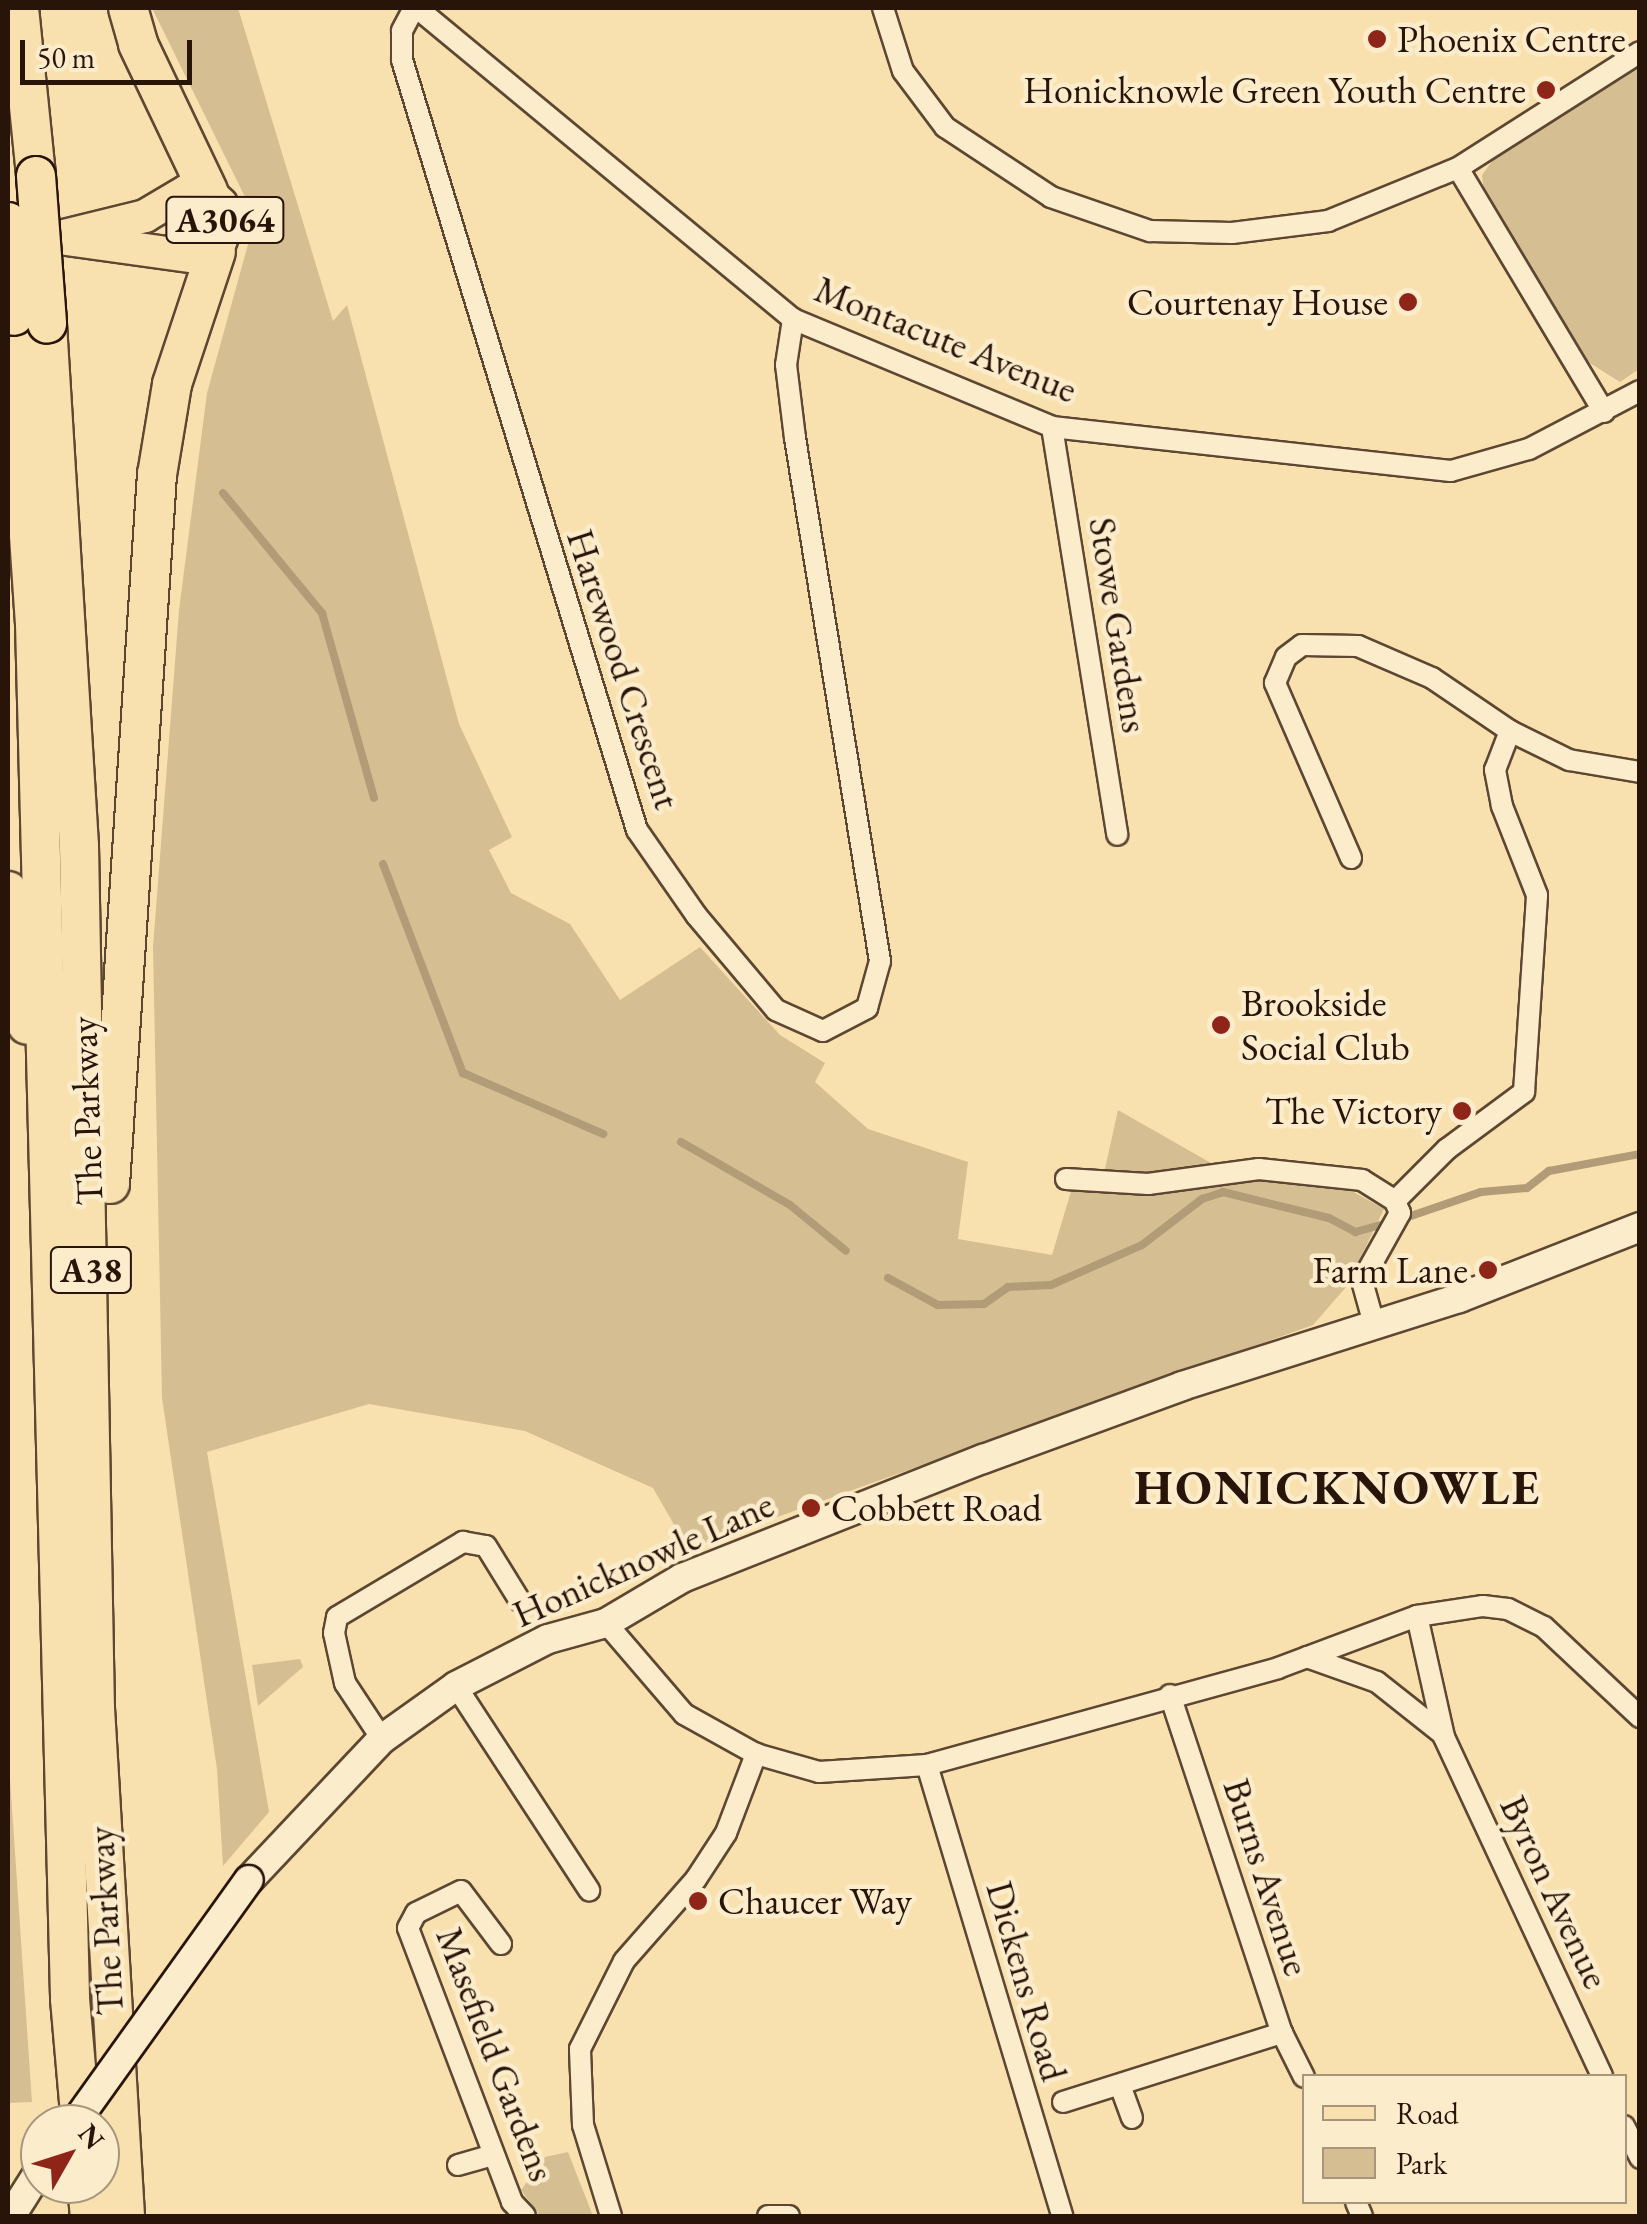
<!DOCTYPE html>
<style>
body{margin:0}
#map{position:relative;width:1647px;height:2224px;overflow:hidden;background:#f9e1af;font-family:"EB Garamond",serif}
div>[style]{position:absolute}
.green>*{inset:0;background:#d6be93}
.stream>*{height:8px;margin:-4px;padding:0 4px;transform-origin:4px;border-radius:4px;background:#b29b77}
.roads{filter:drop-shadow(2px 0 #5d4732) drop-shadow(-2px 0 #5d4732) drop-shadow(0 2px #5d4732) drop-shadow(0 -2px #5d4732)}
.street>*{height:20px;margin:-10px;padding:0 10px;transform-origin:10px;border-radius:10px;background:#fbeccb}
.secondary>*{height:28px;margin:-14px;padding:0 14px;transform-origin:14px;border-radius:14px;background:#fbeccb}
.primary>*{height:32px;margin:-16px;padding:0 16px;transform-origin:16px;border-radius:16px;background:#f9e1af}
.highway>*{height:38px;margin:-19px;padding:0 19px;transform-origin:19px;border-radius:19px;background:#f9e1af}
.bridges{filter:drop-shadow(2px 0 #291409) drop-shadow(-2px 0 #291409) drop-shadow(0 2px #291409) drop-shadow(0 -2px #291409)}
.secondary-bridge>*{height:28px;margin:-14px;padding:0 14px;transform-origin:14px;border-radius:14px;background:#fbeccb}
.highway-bridge>*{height:38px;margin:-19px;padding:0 19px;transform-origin:19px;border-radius:19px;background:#f9e1af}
.dots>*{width:28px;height:28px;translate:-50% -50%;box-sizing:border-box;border:5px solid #fbeccb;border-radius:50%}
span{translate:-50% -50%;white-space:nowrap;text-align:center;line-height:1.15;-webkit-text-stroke:9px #fbeccb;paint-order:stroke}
.shield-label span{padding:2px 8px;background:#fbeccb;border:2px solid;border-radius:8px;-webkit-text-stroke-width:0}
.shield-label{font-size:35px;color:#291409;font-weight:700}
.poi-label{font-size:38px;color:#291409}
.left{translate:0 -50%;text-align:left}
.right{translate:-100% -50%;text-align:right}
.street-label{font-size:38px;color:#291409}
.district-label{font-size:48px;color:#291409;font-weight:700;letter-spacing:2.5px}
.frame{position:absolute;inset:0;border:10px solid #291409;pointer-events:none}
.legend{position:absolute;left:1302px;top:2074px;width:325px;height:130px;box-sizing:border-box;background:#fbeccb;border:2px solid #a7967d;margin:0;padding:12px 18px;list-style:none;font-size:30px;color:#291409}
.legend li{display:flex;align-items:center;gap:20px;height:50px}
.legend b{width:50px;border:2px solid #a7967d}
.north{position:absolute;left:20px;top:2104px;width:100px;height:100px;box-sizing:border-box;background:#fbeccb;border:2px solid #a7967d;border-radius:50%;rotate:51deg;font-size:28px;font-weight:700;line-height:40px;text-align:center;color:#291409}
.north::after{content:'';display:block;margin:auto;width:35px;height:45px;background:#8f2418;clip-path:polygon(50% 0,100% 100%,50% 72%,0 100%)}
.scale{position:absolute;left:20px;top:40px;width:172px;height:45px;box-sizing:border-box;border:5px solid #291409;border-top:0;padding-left:12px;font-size:30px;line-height:35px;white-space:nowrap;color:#291409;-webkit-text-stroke:8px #fbeccb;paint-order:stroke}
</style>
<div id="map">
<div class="green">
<div style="clip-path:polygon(152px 8px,238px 8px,333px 321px,347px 305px,459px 724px,512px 837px,489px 850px,511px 893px,570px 924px,620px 1000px,700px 947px,780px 1035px,825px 1063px,815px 1082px,868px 1129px,968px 1162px,958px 1239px,1052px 1255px,1078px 1168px,1104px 1173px,1118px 1110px,1211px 1163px,1352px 1191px,1384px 1209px,1347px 1286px,1313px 1325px,688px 1549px,653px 1488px,525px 1431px,369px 1404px,207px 1452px,269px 1812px,223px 1866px,217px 1769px,162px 1398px,153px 947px,179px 610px,207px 393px,250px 237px,245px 197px)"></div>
<div style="clip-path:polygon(1639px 64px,1639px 369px,1620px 382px,1585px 360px,1484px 191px,1482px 175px,1496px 156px)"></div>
<div style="clip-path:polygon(300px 1659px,303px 1667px,258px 1706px,252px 1665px)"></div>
<div style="clip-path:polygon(8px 1749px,32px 2102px,8px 2103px)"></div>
<div style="clip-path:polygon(568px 2152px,593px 2216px,540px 2216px,521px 2190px,545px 2157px)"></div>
</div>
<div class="stream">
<div style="left:223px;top:493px;width:156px;rotate:50.5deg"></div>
<div style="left:322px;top:613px;width:192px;rotate:74.3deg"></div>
<div style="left:383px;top:864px;width:224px;rotate:69.1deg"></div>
<div style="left:463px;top:1073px;width:153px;rotate:23.5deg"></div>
<div style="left:681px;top:1142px;width:126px;rotate:30deg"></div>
<div style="left:790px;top:1205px;width:72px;rotate:39.4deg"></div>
<div style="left:1402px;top:1219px;width:83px;rotate:-18.9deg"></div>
<div style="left:1481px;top:1192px;width:46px;rotate:-5deg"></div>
<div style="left:1527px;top:1188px;width:28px;rotate:-38deg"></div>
<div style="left:1549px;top:1171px;width:93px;rotate:-10.6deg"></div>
<div style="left:888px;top:1278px;width:57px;rotate:28.4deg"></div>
<div style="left:938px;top:1305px;width:46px;rotate:-1.2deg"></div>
<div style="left:984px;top:1304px;width:29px;rotate:-35deg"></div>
<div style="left:1008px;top:1287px;width:43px;rotate:-2.7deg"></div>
<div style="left:1051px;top:1285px;width:99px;rotate:-23.7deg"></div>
<div style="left:1142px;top:1245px;width:76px;rotate:-37.5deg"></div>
<div style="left:1202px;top:1199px;width:22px;rotate:-18deg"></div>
<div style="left:1223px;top:1192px;width:109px;rotate:13.8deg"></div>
<div style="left:1329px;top:1218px;width:30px;rotate:28deg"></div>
<div style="left:1355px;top:1232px;width:34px;rotate:-15deg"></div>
</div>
<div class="roads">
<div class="street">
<div style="left:414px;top:8px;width:26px;rotate:118deg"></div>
<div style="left:402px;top:31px;width:29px;rotate:90deg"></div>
<div style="left:402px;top:60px;width:805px;rotate:73.03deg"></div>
<div style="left:637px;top:830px;width:103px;rotate:55.2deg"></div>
<div style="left:696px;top:915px;width:124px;rotate:49.9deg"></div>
<div style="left:776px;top:1010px;width:51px;rotate:24.1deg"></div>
<div style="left:823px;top:1031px;width:50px;rotate:-27.6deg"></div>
<div style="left:867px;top:1008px;width:49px;rotate:-74.5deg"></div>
<div style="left:880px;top:961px;width:530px;rotate:-99.23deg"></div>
<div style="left:795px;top:438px;width:74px;rotate:-97deg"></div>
<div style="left:786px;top:365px;width:47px;rotate:-81.3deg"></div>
<div style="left:417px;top:8px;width:488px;rotate:39.6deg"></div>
<div style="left:793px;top:319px;width:281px;rotate:22.6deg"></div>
<div style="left:1052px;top:427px;width:401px;rotate:6.3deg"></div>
<div style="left:1451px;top:471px;width:81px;rotate:-15.8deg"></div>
<div style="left:1529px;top:449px;width:125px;rotate:-27.6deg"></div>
<div style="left:883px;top:8px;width:66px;rotate:72.4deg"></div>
<div style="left:903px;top:71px;width:70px;rotate:53.1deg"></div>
<div style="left:945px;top:127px;width:127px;rotate:33.4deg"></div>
<div style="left:1051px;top:197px;width:105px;rotate:19deg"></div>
<div style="left:1150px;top:231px;width:82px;rotate:1.4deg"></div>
<div style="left:1232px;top:233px;width:97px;rotate:-7.1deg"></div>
<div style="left:1328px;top:221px;width:140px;rotate:-22.2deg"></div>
<div style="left:1604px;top:412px;width:284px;rotate:-120.9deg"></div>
<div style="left:1458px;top:168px;width:216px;rotate:-32.5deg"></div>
<div style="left:1052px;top:427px;width:413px;rotate:80.9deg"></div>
<div style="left:1351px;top:858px;width:191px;rotate:-113.5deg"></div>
<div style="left:1275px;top:683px;width:28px;rotate:-67deg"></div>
<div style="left:1286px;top:657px;width:20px;rotate:-37deg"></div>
<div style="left:1302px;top:645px;width:56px;rotate:1deg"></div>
<div style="left:1358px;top:646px;width:81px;rotate:23.4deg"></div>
<div style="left:1432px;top:678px;width:94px;rotate:34.2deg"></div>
<div style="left:1510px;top:731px;width:66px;rotate:26.2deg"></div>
<div style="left:1569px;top:760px;width:72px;rotate:9.6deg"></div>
<div style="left:1066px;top:1179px;width:82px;rotate:3.5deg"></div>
<div style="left:1148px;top:1184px;width:112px;rotate:-7.7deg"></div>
<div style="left:1259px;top:1169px;width:104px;rotate:6.1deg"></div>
<div style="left:1362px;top:1180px;width:39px;rotate:32deg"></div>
<div style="left:1374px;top:1324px;width:45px;rotate:-105.6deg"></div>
<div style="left:1362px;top:1281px;width:78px;rotate:-60.8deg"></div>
<div style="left:1400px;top:1213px;width:13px;rotate:-113deg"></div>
<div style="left:1395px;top:1201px;width:74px;rotate:-45deg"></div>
<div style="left:1447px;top:1149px;width:96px;rotate:-36.5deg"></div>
<div style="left:1524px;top:1092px;width:197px;rotate:-86.2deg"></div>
<div style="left:1537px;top:895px;width:96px;rotate:-111.5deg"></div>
<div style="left:1502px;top:806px;width:37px;rotate:-101deg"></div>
<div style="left:1495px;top:770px;width:42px;rotate:-69deg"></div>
<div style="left:1417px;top:1616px;width:124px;rotate:77.4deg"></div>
<div style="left:1444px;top:1737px;width:374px;rotate:65deg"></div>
<div style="left:606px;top:1623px;width:120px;rotate:49.4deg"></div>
<div style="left:684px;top:1714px;width:82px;rotate:29.1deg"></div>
<div style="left:756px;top:1754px;width:66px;rotate:15.9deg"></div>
<div style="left:819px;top:1772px;width:108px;rotate:-3.7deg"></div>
<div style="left:927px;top:1765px;width:364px;rotate:-15.4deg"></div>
<div style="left:1278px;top:1668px;width:148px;rotate:-20.5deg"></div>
<div style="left:1417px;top:1616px;width:67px;rotate:-8.6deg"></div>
<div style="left:1483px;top:1606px;width:25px;rotate:7deg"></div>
<div style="left:1508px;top:1609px;width:40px;rotate:26.6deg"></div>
<div style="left:1544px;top:1627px;width:132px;rotate:43.2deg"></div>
<div style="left:1307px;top:1657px;width:74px;rotate:19.7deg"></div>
<div style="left:1377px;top:1682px;width:80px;rotate:38.4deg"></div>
<div style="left:456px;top:1686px;width:244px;rotate:56.9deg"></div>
<div style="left:1170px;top:1695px;width:356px;rotate:71.7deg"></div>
<div style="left:1282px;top:2033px;width:49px;rotate:63.4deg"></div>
<div style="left:382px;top:1739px;width:67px;rotate:-123.5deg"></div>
<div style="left:345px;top:1683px;width:51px;rotate:-102.4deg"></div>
<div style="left:334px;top:1633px;width:16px;rotate:-79deg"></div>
<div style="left:337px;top:1617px;width:147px;rotate:-30.8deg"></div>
<div style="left:463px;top:1542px;width:23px;rotate:10deg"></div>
<div style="left:486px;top:1546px;width:65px;rotate:58.3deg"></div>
<div style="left:927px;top:1765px;width:471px;rotate:73.3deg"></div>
<div style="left:501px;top:1944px;width:66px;rotate:-127deg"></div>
<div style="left:461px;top:1891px;width:50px;rotate:153.9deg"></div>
<div style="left:416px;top:1913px;width:17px;rotate:118deg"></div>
<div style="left:408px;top:1928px;width:293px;rotate:69.2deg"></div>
<div style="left:512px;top:2202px;width:19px;rotate:47deg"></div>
<div style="left:1120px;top:2085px;width:35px;rotate:70deg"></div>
<div style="left:1063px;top:2102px;width:230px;rotate:-17.5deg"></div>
<div style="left:1624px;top:2126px;width:36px;rotate:63deg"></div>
<div style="left:458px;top:2165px;width:36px;rotate:-16deg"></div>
<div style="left:1356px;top:2202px;width:15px;rotate:67deg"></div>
<div style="left:611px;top:2216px;width:95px;rotate:-107.1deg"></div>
<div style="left:583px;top:2125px;width:76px;rotate:-92.3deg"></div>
<div style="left:580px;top:2049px;width:98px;rotate:-63.4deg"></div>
<div style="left:624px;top:1961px;width:109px;rotate:-48.7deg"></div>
<div style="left:696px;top:1879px;width:55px;rotate:-56.9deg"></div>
<div style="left:726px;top:1833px;width:85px;rotate:-69.2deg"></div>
<div style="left:768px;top:2216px;width:21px"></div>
</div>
<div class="secondary">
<div style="left:249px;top:1880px;width:194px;rotate:-46.7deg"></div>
<div style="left:382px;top:1739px;width:91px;rotate:-35.6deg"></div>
<div style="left:456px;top:1686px;width:103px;rotate:-27.1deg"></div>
<div style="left:548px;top:1639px;width:60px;rotate:-15.4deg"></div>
<div style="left:606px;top:1623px;width:88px;rotate:-30.6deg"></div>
<div style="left:682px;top:1578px;width:324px;rotate:-21.6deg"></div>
<div style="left:983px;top:1459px;width:212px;rotate:-20.1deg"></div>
<div style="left:1182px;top:1386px;width:291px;rotate:-17.6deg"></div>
<div style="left:1459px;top:1298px;width:194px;rotate:-21.4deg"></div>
<div style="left:11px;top:2216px;width:54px;rotate:-57.8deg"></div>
</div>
<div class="primary">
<div style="left:19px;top:247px;width:130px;rotate:-13.8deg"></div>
<div style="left:145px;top:216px;width:51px;rotate:-30.6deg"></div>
<div style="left:189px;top:190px;width:19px;rotate:3deg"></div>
<div style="left:208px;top:191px;width:18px;rotate:45deg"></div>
<div style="left:221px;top:204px;width:21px;rotate:73deg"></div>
<div style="left:227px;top:224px;width:30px;rotate:111deg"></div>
<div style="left:216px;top:252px;width:21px;rotate:166deg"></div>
<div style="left:196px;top:257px;width:131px;rotate:-172.1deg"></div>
</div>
<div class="highway">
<div style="left:19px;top:8px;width:169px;rotate:84.2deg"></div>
<div style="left:128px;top:8px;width:37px;rotate:74deg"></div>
<div style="left:138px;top:44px;width:163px;rotate:64.5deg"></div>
<div style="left:14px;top:316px;width:308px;rotate:86.1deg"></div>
<div style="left:35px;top:623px;width:1376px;rotate:88.54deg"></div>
<div style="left:70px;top:1999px;width:125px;rotate:85deg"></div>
<div style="left:47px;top:324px;width:523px;rotate:86.49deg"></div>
<div style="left:79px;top:846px;width:862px;rotate:88.94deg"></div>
<div style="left:95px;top:1708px;width:509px;rotate:86.62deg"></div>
<div style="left:8px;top:891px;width:135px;rotate:81.9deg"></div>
<div style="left:110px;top:1184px;width:711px;rotate:-86.21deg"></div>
<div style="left:157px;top:475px;width:92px;rotate:-80.6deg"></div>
<div style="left:172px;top:384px;width:139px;rotate:-71.6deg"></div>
<div style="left:87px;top:2184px;width:32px;rotate:85deg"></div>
</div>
</div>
<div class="bridges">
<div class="secondary-bridge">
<div style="left:74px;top:2124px;width:300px;rotate:-54.4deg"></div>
</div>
<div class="highway-bridge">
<div style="left:36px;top:176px;width:148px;rotate:85.7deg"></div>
<div style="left:8px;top:222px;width:94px;rotate:86.3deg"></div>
</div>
</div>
<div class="dots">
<div style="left:1377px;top:39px;background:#8f2418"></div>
<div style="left:1546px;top:90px;background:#8f2418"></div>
<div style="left:1408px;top:302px;background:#8f2418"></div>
<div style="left:1221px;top:1025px;background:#8f2418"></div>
<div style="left:1462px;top:1111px;background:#8f2418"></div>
<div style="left:1488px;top:1270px;background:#8f2418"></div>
<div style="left:811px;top:1508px;background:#8f2418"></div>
<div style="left:698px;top:1901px;background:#8f2418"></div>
</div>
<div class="shield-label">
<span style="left:225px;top:220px">A3064</span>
<span style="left:91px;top:1270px">A38</span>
</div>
<div class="poi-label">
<span class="left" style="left:1397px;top:39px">Phoenix Centre</span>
<span class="right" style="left:1526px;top:90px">Honicknowle Green Youth Centre</span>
<span class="right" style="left:1388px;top:302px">Courtenay House</span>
<span class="left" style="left:1241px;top:1025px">Brookside<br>Social Club</span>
<span class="right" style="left:1442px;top:1111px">The Victory</span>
<span class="right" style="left:1468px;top:1270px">Farm Lane</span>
<span class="left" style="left:831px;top:1508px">Cobbett Road</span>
<span class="left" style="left:718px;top:1901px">Chaucer Way</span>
</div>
<div class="street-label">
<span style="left:946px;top:339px;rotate:22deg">Montacute Avenue</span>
<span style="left:1119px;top:625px;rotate:81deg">Stowe Gardens</span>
<span style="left:624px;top:669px;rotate:72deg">Harewood Crescent</span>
<span style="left:86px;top:1111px;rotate:-92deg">The Parkway</span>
<span style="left:643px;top:1559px;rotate:-24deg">Honicknowle Lane</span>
<span style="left:1267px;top:1877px;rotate:72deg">Burns Avenue</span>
<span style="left:1555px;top:1892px;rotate:65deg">Byron Avenue</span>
<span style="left:105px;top:1921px;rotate:-93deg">The Parkway</span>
<span style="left:1027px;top:1981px;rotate:74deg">Dickens Road</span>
<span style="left:496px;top:2054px;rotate:69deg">Masefield Gardens</span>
</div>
<div class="district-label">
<span style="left:1338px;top:1488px">HONICKNOWLE</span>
</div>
<div class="frame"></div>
<ul class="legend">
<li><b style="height:12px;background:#f9e1af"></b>Road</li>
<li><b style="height:28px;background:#d6be93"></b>Park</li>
</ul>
<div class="north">N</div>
<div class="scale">50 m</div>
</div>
